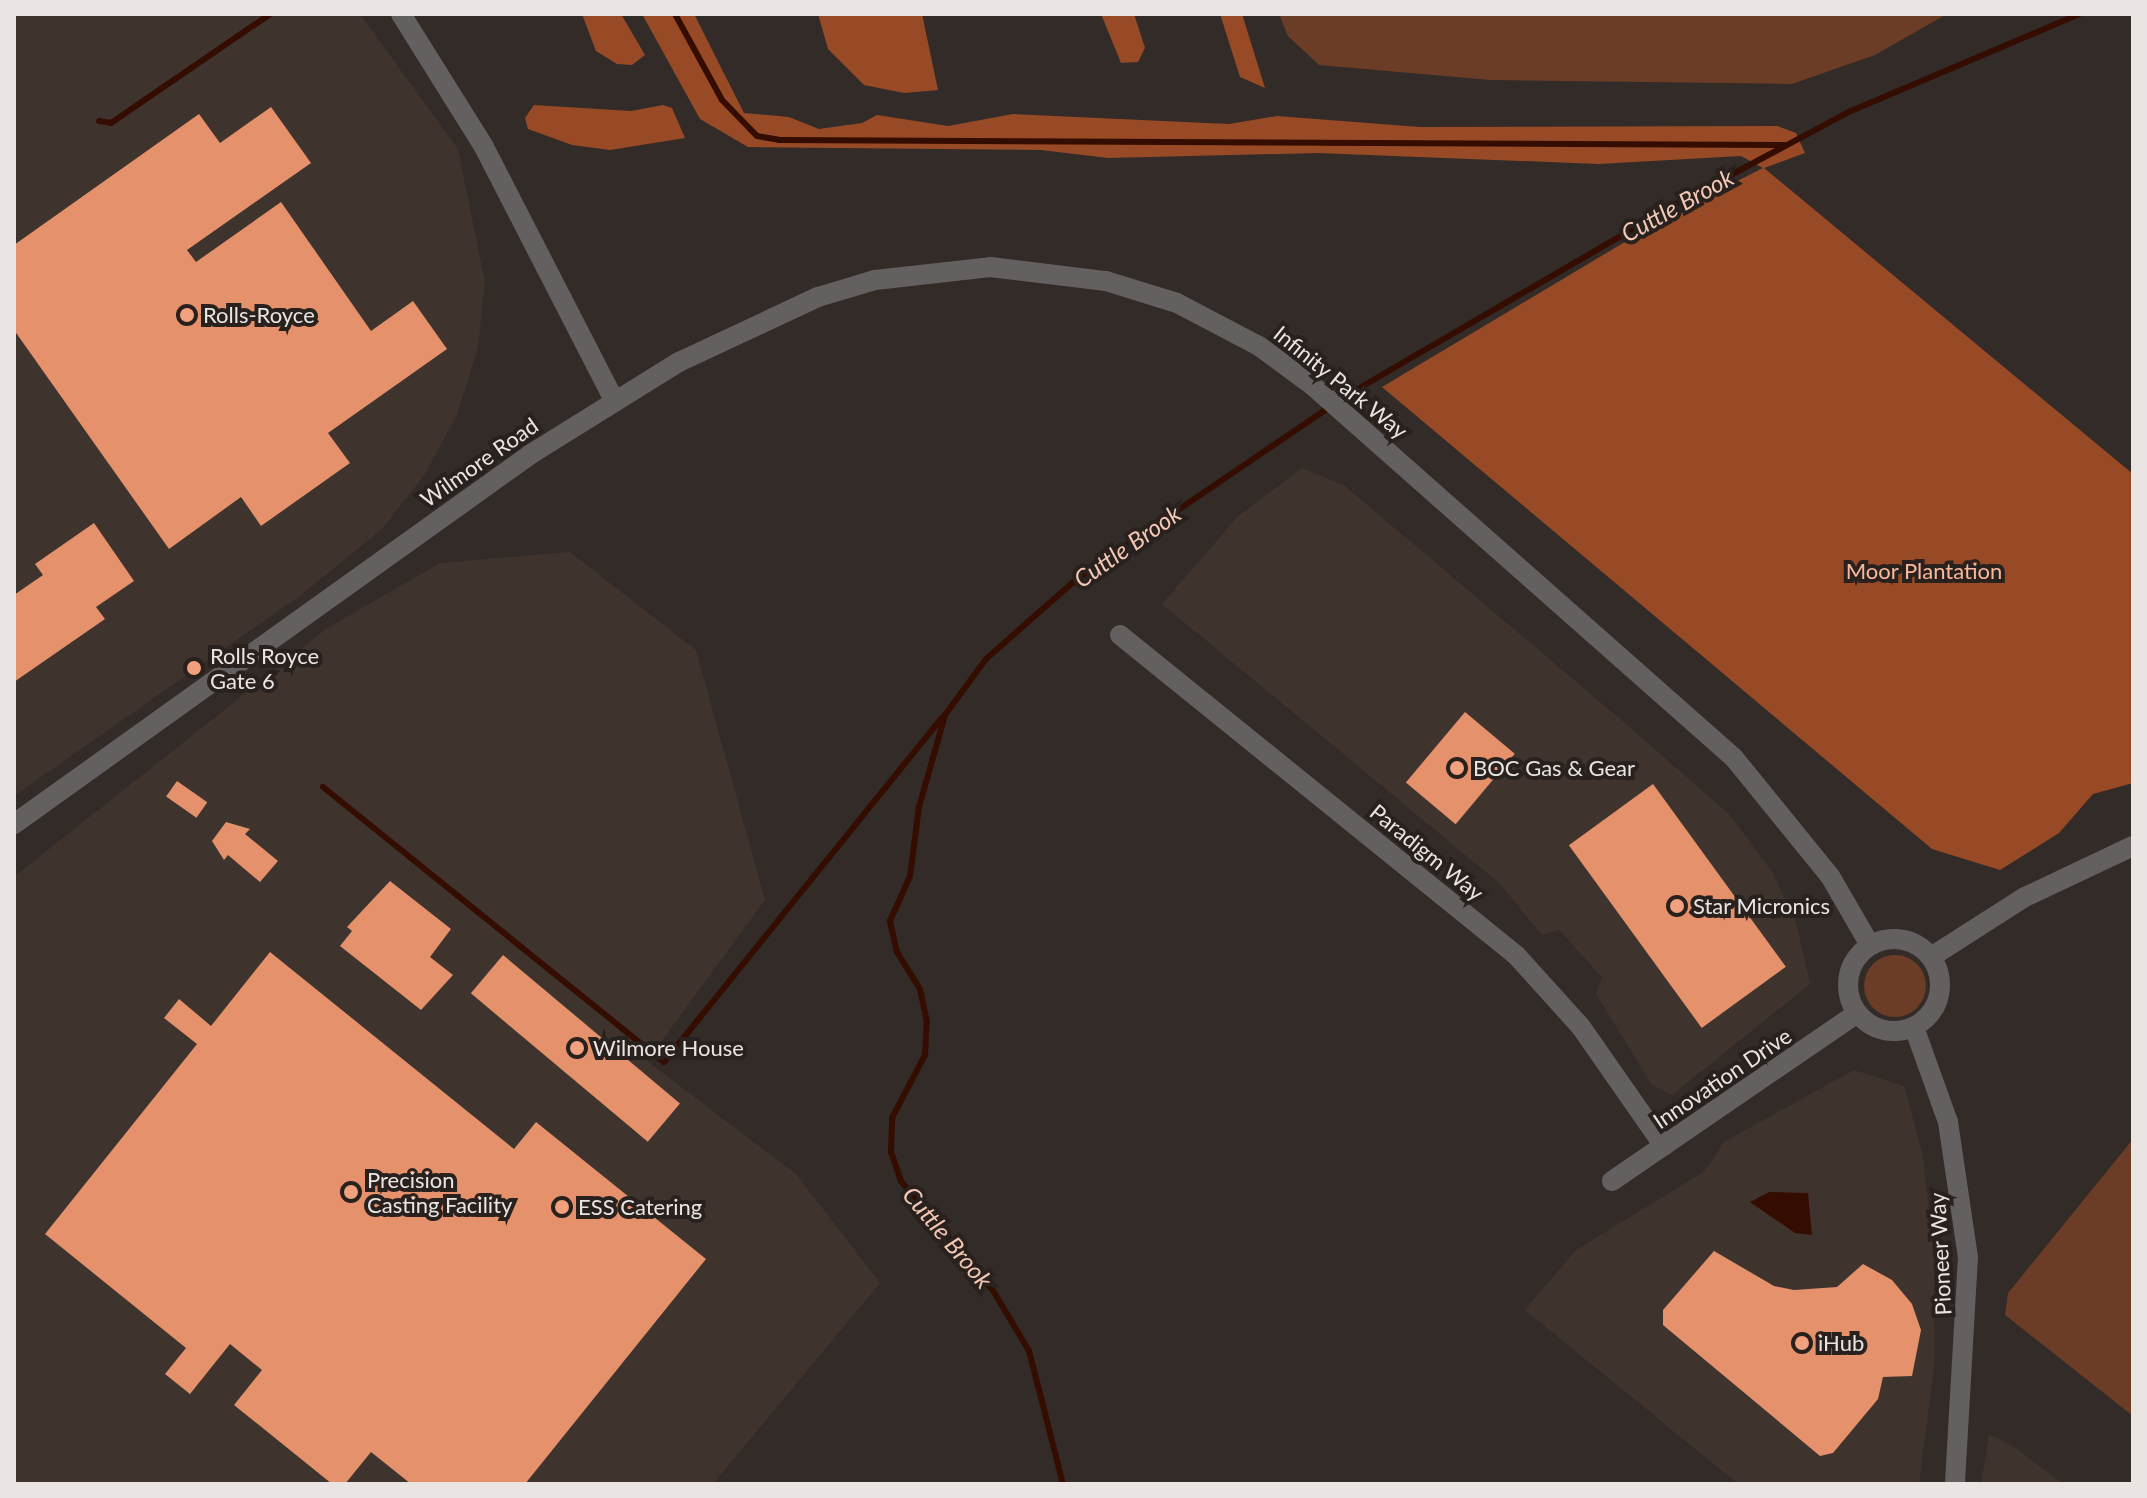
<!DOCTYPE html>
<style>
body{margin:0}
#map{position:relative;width:2147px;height:1498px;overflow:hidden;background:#322b28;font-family:Lato,sans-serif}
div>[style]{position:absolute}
.built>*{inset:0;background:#3f332d}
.green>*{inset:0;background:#6b3c26}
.round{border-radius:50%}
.forest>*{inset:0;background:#974a25}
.water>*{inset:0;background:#340d00}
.stream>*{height:6px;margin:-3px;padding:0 3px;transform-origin:3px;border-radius:3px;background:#340d00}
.building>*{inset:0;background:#e5916b;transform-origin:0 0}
.minor>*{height:20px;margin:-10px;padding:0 10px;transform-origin:10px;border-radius:10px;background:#64605f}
.minor>.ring{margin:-10px;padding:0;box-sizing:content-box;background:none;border:20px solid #64605f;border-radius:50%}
.dots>*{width:22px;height:22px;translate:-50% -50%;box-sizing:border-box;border:4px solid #28211e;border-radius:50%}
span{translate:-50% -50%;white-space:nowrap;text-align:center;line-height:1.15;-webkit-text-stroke:8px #28211e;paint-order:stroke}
.poi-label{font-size:22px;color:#eae5e3}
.left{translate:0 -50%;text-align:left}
.street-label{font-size:22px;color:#eae5e3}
.park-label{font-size:22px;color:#fab89b}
.water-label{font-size:24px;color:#f4c8b4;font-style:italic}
.frame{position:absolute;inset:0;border:16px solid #eae5e3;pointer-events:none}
</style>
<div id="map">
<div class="built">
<div style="clip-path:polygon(14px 14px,360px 14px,458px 149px,485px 282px,478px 348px,457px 415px,425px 474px,383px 528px,304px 593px,14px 796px)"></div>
<div style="clip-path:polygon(1302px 468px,1345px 486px,1625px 723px,1729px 814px,1773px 873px,1796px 922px,1810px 984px,1672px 1095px,1652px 1085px,1596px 994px,1602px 977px,1559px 930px,1542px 935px,1498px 882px,1162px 604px,1238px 516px)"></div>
<div style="clip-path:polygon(570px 552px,696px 650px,765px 900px,647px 1061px,796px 1174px,880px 1283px,713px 1484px,14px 1484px,14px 877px,326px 629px,440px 563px)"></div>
<div style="clip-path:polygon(1854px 1070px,1904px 1086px,1923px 1155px,1934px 1258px,1935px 1361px,1919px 1484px,1738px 1484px,1525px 1310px,1576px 1250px,1705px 1171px,1724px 1142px)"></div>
<div style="clip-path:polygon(1989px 1434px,2016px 1448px,2063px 1484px,1981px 1484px)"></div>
</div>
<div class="green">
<div style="clip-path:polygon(1279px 14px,1947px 14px,1875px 55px,1792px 84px,1490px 80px,1319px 65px,1288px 36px)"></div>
<div class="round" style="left:1864px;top:955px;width:62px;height:62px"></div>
<div style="clip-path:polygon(2133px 1139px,2133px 1416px,2005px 1315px,2008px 1293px)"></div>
</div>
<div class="forest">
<div style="clip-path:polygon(582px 14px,621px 14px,645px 55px,632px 65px,617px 64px,596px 51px)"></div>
<div style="clip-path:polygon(642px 14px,694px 14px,744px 113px,789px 117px,819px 129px,862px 123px,877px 115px,948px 126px,1013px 114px,1229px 124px,1277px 116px,1420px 127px,1777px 126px,1796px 133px,1805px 153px,1764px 168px,2133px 474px,2133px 783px,2093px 794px,2059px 833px,2000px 870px,1932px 849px,1382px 387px,1670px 215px,1763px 168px,1741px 156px,1599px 164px,1318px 153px,1108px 158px,1041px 150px,748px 147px,700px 119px)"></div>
<div style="clip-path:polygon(818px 14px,922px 14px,938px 90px,904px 93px,864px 85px,828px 49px)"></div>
<div style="clip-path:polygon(1101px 14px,1134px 14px,1145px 48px,1138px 62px,1121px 63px)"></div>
<div style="clip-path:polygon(1220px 14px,1242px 14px,1265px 88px,1240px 77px)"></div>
<div style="clip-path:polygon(534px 105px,631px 111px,663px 105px,672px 108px,685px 138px,610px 150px,572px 145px,528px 129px,525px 118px)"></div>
</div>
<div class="water">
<div style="clip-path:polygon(1769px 1192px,1808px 1193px,1812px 1235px,1795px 1233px,1750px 1202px)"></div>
</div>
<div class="stream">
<div style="left:675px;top:14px;width:98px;rotate:61.3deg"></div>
<div style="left:722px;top:100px;width:50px;rotate:45.8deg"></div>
<div style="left:757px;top:136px;width:22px;rotate:10deg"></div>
<div style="left:779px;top:140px;width:1005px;rotate:0.29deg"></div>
<div style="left:99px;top:121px;width:12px;rotate:9deg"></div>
<div style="left:111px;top:123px;width:193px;rotate:-34.4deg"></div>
<div style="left:323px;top:787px;width:438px;rotate:38.9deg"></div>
<div style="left:664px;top:1062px;width:442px;rotate:-51.1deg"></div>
<div style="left:1063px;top:1484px;width:137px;rotate:-104.3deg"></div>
<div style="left:1029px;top:1351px;width:69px;rotate:-120.7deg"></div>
<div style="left:994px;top:1292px;width:145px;rotate:-130deg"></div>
<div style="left:901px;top:1181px;width:31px;rotate:-109deg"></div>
<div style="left:891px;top:1152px;width:34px;rotate:-88deg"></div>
<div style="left:892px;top:1118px;width:71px;rotate:-62.4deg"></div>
<div style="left:925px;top:1055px;width:33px;rotate:-87deg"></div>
<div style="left:927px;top:1022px;width:34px;rotate:-102deg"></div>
<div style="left:920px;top:989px;width:44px;rotate:-121.9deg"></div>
<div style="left:897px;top:952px;width:32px;rotate:-103deg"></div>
<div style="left:890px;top:921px;width:49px;rotate:-66deg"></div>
<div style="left:910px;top:876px;width:70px;rotate:-82.6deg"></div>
<div style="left:919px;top:807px;width:96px;rotate:-74.2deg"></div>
<div style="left:945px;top:715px;width:69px;rotate:-53.8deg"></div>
<div style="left:986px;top:659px;width:123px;rotate:-41.4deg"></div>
<div style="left:1078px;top:578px;width:322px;rotate:-34.2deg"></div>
<div style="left:1344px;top:397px;width:376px;rotate:-30.2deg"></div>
<div style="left:1669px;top:208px;width:206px;rotate:-28.1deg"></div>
<div style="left:1851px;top:111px;width:248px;rotate:-23deg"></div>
</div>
<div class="building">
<div style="clip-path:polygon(271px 107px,311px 163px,187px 250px,196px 262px,281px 202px,371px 331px,413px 301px,447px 349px,328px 433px,350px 463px,261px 526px,241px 497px,169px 549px,14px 330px,14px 245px,199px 114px,220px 143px)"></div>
<div style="clip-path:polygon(94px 523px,134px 581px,96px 607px,105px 619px,14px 682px,14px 595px,43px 575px,35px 564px)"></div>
<div style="left:1465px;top:712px;width:65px;height:92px;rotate:40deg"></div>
<div style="left:177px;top:781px;width:37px;height:19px;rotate:35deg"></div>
<div style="left:1653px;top:784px;width:226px;height:104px;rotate:54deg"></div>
<div style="clip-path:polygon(226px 822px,250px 829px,245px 834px,278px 861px,260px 882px,228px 855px,224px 860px,212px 841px)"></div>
<div style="clip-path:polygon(390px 881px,451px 929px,430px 957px,453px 975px,421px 1010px,340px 946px,352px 931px,347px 927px)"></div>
<div style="clip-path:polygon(270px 952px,514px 1149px,536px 1122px,706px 1259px,525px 1484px,411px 1484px,371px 1452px,345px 1484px,332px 1484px,234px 1405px,262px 1370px,230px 1344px,190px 1394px,165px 1374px,186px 1348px,45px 1234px,197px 1044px,164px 1018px,179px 999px,211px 1026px)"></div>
<div style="left:503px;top:955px;width:231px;height:50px;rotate:40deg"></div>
<div style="clip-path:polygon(1714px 1251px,1774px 1286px,1794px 1290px,1837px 1287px,1863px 1264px,1892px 1280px,1912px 1304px,1921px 1330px,1912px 1376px,1883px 1377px,1878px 1399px,1833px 1453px,1820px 1456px,1663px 1325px,1663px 1310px)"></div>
</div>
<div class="minor">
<div style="left:401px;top:14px;width:157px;rotate:58deg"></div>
<div style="left:484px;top:147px;width:284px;rotate:62.8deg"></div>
<div style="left:1120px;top:635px;width:509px;rotate:38.94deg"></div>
<div style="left:1516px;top:955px;width:97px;rotate:47.9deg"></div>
<div style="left:1581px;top:1027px;width:145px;rotate:55.1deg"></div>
<div style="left:14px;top:824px;width:636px;rotate:-35.59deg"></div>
<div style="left:531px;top:454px;width:174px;rotate:-31.9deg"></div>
<div style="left:679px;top:362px;width:153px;rotate:-25.1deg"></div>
<div style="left:818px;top:297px;width:59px;rotate:-16.6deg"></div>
<div style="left:875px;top:280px;width:116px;rotate:-6.4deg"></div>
<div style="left:990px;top:267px;width:117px;rotate:6.9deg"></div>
<div style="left:1106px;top:281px;width:74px;rotate:17.2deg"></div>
<div style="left:1177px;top:303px;width:93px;rotate:27.7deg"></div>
<div style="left:1259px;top:346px;width:66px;rotate:36.3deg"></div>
<div style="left:1312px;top:385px;width:563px;rotate:41.47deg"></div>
<div style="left:1734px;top:758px;width:152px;rotate:50.9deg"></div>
<div style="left:1830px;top:876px;width:80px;rotate:59.9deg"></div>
<div class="ring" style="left:1848px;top:939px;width:72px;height:72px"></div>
<div style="left:1931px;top:957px;width:112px;rotate:-32.6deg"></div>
<div style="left:2025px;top:897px;width:119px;rotate:-25.3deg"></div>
<div style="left:1914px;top:1027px;width:101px;rotate:70.3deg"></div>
<div style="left:1948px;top:1122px;width:136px;rotate:81.6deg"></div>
<div style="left:1968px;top:1257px;width:227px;rotate:93.3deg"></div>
<div style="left:1612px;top:1181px;width:297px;rotate:-34.4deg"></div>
</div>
<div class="dots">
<div style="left:187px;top:315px;background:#f1a17d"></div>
<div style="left:194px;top:668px;background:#f1a17d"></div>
<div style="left:1457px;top:768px;background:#f1a17d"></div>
<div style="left:1677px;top:906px;background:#f1a17d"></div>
<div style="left:577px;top:1048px;background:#f1a17d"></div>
<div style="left:351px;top:1192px;background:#f1a17d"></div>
<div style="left:562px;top:1207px;background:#f1a17d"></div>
<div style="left:1802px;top:1343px;background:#f1a17d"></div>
</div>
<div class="poi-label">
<span class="left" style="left:203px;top:315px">Rolls-Royce</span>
<span class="left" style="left:210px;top:668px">Rolls Royce<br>Gate 6</span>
<span class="left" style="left:1473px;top:768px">BOC Gas &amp; Gear</span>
<span class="left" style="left:1693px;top:906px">Star Micronics</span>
<span class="left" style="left:593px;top:1048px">Wilmore House</span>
<span class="left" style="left:367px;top:1192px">Precision<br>Casting Facility</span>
<span class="left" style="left:578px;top:1207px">ESS Catering</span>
<span class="left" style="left:1818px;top:1343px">iHub</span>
</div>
<div class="street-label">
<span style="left:1341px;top:382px;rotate:39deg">Infinity Park Way</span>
<span style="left:479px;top:462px;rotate:-35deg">Wilmore Road</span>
<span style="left:1427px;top:852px;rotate:39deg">Paradigm Way</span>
<span style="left:1722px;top:1078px;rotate:-34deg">Innovation Drive</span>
<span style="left:1940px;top:1254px;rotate:-93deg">Pioneer Way</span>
</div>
<div class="park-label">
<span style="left:1924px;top:571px">Moor Plantation</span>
</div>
<div class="water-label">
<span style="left:1677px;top:205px;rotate:-29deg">Cuttle Brook</span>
<span style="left:1127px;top:546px;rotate:-35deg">Cuttle Brook</span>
<span style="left:948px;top:1237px;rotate:50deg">Cuttle Brook</span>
</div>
<div class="frame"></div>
</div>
